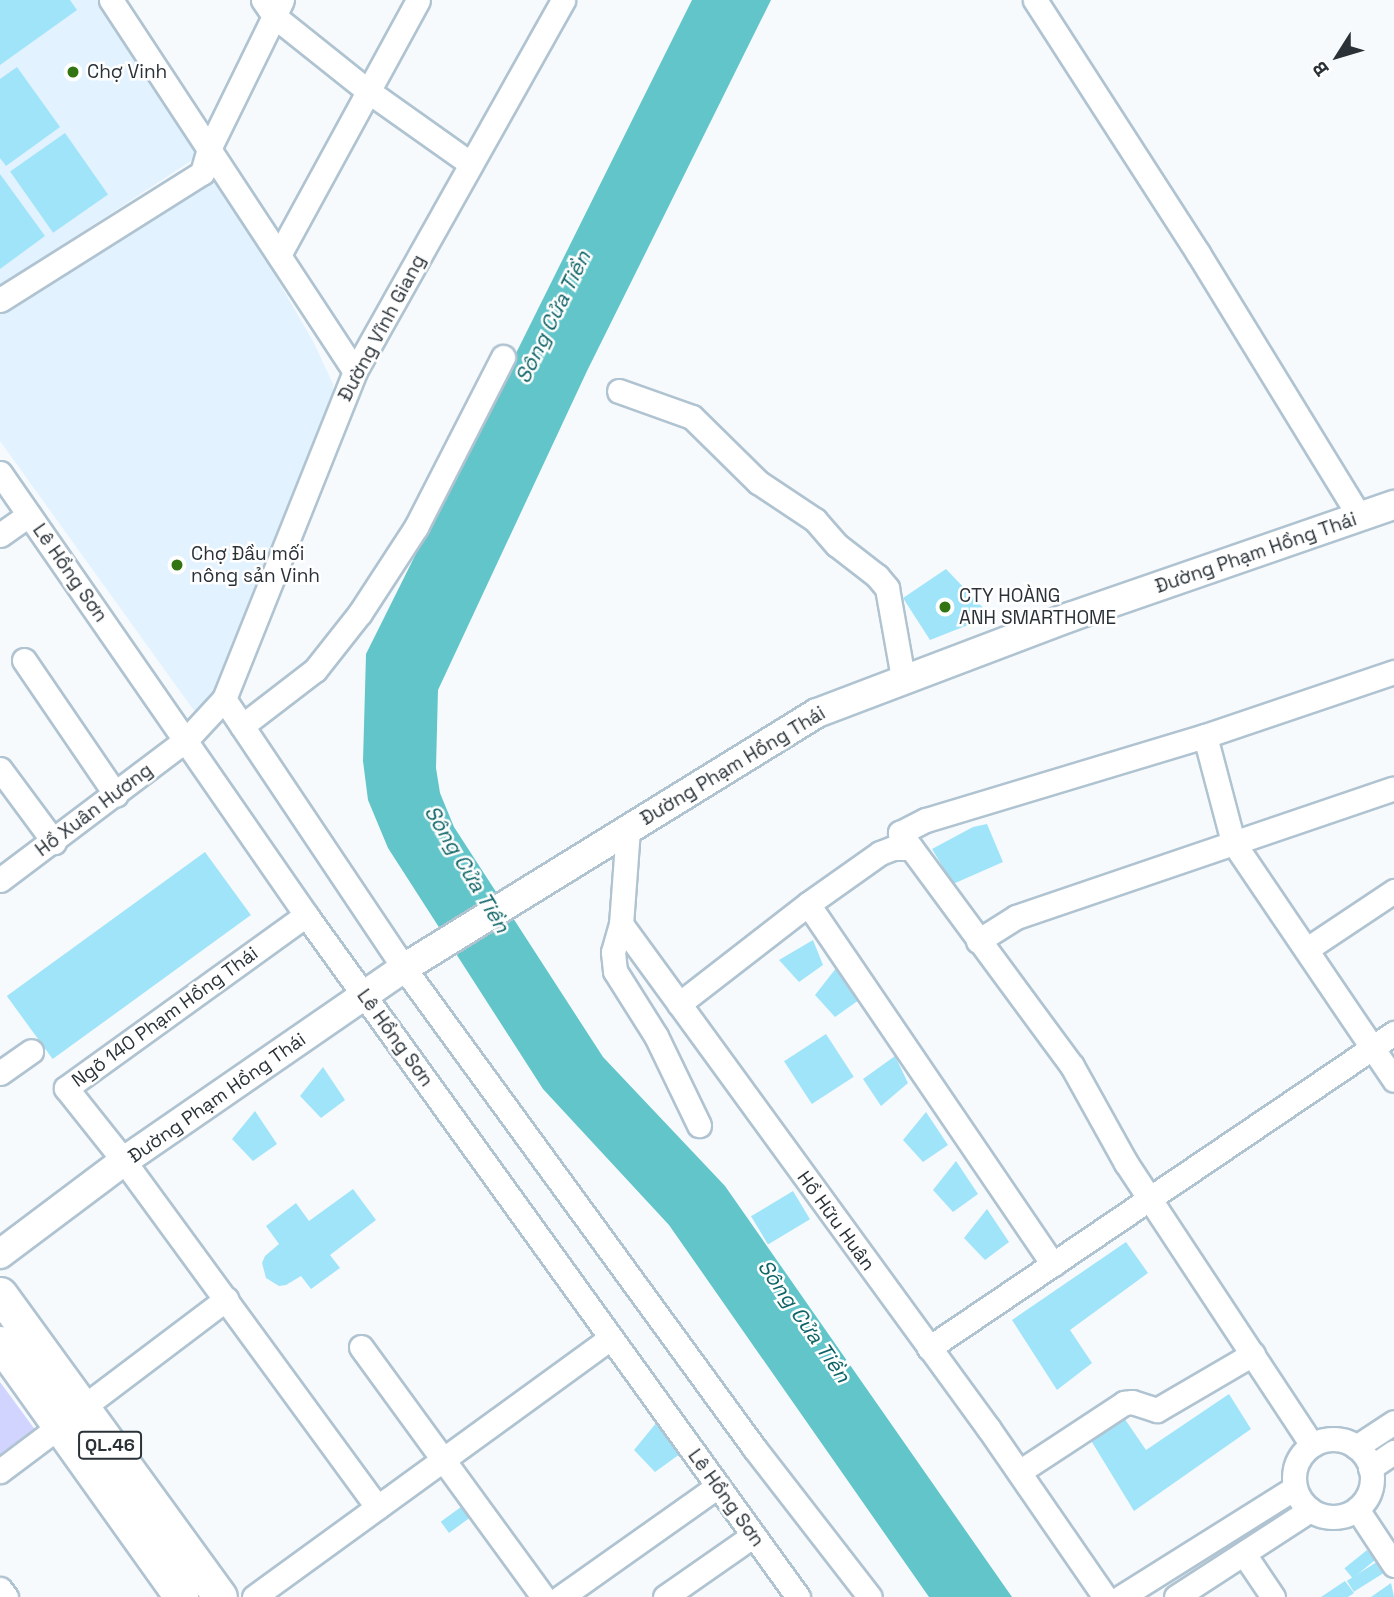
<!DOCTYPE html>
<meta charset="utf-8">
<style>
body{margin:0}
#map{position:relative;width:1394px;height:1597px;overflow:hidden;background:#f6fafd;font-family:"Space Grotesk",sans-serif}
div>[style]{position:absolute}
.built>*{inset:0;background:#e2f2fe}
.green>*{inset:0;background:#d1d4fe}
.water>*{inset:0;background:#62c5c9}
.building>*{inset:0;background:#a0e4fa;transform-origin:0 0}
.roads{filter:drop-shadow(2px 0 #b0c3d1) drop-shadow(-2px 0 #b0c3d1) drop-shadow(0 2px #b0c3d1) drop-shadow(0 -2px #b0c3d1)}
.minor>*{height:23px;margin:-11.5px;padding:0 11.5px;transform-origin:11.5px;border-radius:11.5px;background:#fff}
.minor>.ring{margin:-11.5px;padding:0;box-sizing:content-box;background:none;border:23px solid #fff;border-radius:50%}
.major>*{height:28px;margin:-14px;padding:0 14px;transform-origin:14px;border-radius:14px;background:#fff}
.highway>*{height:33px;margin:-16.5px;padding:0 16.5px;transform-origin:16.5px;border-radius:16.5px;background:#fff}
.dots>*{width:19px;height:19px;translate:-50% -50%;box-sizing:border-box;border:4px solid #fff;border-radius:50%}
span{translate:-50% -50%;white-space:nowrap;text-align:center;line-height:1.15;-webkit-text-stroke:5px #fff;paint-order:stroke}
.shield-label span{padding:2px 5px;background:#fff;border:2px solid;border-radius:5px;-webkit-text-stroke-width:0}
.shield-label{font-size:18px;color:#2a3238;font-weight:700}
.poi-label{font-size:19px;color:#2a3238}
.left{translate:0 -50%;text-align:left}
.street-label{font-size:19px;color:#2a3238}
.water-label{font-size:21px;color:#0f6467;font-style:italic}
.north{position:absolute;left:1303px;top:21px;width:70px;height:70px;-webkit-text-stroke:5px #fff;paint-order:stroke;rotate:233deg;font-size:19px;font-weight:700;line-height:28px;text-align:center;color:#2a3238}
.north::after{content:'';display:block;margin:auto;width:24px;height:32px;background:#2a3238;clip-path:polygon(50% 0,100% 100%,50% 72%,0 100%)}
</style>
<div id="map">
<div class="built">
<div style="clip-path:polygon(0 0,98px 0,196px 144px,197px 157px,0 286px)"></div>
<div style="clip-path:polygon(206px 177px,220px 181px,313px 341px,333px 384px,333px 394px,216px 689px,195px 712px,0 441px,0 311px)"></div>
</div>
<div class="green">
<div style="clip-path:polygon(0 1382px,36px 1431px,0 1457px)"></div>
</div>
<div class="water">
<div style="clip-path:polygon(692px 0,771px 0,587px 371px,438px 690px,436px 768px,440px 793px,454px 827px,603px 1057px,725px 1186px,1012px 1597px,929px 1597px,669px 1225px,543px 1089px,388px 848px,368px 800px,363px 761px,366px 654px)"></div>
</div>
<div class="building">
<div style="clip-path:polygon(0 0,70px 0,77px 10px,0 65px)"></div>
<div style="clip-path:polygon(17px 67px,60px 127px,6px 166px,0 158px,0 79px)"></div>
<div style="left:65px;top:133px;width:75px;height:67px;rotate:55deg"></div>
<div style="clip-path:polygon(0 174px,45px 236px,0 269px)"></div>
<div style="clip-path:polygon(946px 569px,991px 616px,930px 640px,903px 598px)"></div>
<div style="clip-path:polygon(987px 824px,1003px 862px,953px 884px,932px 849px,973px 827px)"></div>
<div style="left:205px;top:852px;width:78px;height:245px;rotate:54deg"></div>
<div style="clip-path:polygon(813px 940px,823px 965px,799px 982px,779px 960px)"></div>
<div style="clip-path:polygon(837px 967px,859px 1000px,835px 1017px,815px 995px)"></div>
<div style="left:826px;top:1034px;width:51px;height:50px;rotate:57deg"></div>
<div style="clip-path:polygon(895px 1056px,908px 1083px,881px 1106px,863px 1079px)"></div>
<div style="clip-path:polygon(323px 1067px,345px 1100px,321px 1118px,300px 1096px)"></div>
<div style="clip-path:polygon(255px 1111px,277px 1144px,253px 1161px,232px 1139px)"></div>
<div style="clip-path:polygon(926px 1112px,948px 1145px,923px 1162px,903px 1140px)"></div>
<div style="clip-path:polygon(956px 1161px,978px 1194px,953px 1212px,933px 1190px)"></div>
<div style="clip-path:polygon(353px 1189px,376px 1220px,330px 1255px,340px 1268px,311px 1289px,301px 1276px,286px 1285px,279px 1286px,266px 1278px,262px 1263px,265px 1256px,279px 1244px,266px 1226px,296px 1203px,309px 1221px)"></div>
<div style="left:793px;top:1191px;width:33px;height:49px;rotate:59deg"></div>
<div style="clip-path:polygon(987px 1209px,1009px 1242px,985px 1260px,964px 1238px)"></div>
<div style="clip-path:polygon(1126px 1242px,1148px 1273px,1070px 1330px,1092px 1363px,1057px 1390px,1012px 1320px)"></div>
<div style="clip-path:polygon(1229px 1394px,1251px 1429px,1134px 1511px,1087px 1434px,1120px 1412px,1146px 1450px)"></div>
<div style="clip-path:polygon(657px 1422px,680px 1454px,655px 1472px,634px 1450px)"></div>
<div style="left:465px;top:1504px;width:14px;height:30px;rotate:54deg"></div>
<div style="left:1367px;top:1550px;width:13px;height:29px;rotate:51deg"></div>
<div style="left:1380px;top:1560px;width:13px;height:39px;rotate:58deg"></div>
<div style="clip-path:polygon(1345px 1581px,1354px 1593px,1348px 1597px,1321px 1597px)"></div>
<div style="clip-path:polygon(1391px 1583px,1394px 1597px,1371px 1597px)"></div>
</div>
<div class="roads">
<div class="minor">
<div style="left:111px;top:0;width:444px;rotate:56.7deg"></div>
<div style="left:263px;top:0;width:19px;rotate:55deg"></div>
<div style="left:274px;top:16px;width:120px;rotate:38.6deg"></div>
<div style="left:368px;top:91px;width:126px;rotate:35.3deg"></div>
<div style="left:1035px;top:0;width:301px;rotate:57.2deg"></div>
<div style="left:1198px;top:253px;width:310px;rotate:58.5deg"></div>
<div style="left:279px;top:255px;width:290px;rotate:-61.4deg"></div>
<div style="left:0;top:300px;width:239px;rotate:-32.2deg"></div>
<div style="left:202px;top:173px;width:25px;rotate:-74deg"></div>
<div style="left:209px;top:149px;width:166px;rotate:-63.9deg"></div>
<div style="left:619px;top:391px;width:77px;rotate:19.6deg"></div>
<div style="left:692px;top:417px;width:93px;rotate:44.6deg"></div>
<div style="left:758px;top:482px;width:69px;rotate:33.7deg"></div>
<div style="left:815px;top:520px;width:33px;rotate:49deg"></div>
<div style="left:837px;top:545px;width:51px;rotate:37.8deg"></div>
<div style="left:877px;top:576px;width:16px;rotate:50deg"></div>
<div style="left:887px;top:588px;width:91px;rotate:79.9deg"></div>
<div style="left:0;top:473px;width:538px;rotate:55.3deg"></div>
<div style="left:306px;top:915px;width:841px;rotate:54.19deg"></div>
<div style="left:0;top:535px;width:35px;rotate:-35deg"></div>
<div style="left:24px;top:660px;width:163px;rotate:55.7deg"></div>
<div style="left:224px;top:699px;width:324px;rotate:56.2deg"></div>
<div style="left:404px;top:968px;width:595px;rotate:53.88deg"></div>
<div style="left:755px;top:1449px;width:187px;rotate:52.2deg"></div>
<div style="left:242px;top:726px;width:92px;rotate:-37.5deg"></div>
<div style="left:315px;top:670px;width:73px;rotate:-51.7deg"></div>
<div style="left:360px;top:613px;width:103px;rotate:-56.9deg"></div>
<div style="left:416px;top:527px;width:191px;rotate:-62.9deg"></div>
<div style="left:1205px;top:736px;width:200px;rotate:-18.7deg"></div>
<div style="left:0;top:769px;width:91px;rotate:53.5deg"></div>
<div style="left:628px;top:829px;width:95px;rotate:94.2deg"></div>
<div style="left:621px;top:924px;width:625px;rotate:53.92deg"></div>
<div style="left:989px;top:1429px;width:204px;rotate:55.4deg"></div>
<div style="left:0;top:880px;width:234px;rotate:-37deg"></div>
<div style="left:187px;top:739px;width:54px;rotate:-47.2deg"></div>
<div style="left:224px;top:699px;width:353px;rotate:-68.2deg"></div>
<div style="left:355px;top:371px;width:425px;rotate:-60.7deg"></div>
<div style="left:808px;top:904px;width:436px;rotate:55.8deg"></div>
<div style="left:306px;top:915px;width:296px;rotate:144.2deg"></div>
<div style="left:66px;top:1088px;width:93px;rotate:51.5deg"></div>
<div style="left:124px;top:1161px;width:429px;rotate:53.8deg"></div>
<div style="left:621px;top:924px;width:29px;rotate:106deg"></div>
<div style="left:613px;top:952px;width:19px;rotate:84deg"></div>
<div style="left:615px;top:971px;width:77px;rotate:57.8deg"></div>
<div style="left:656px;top:1036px;width:99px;rotate:64.2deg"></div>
<div style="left:978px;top:941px;width:45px;rotate:-32.3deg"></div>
<div style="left:1016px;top:917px;width:399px;rotate:-18.8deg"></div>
<div style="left:1307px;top:949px;width:105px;rotate:-33.7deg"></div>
<div style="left:679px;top:1004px;width:163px;rotate:-37.8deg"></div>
<div style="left:808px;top:904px;width:88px;rotate:-35.3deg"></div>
<div style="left:880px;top:853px;width:14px;rotate:-21deg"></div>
<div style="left:893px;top:848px;width:18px"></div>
<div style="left:0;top:1073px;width:38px;rotate:-35deg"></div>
<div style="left:361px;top:1347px;width:309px;rotate:53.9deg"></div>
<div style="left:929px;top:1348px;width:562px;rotate:-34.11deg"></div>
<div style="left:82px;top:1408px;width:181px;rotate:-37.1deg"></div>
<div class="ring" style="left:1294px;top:1439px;width:55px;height:55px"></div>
<div style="left:1312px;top:1445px;width:338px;rotate:-123.4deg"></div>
<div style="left:1126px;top:1163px;width:111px;rotate:-119.1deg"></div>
<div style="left:1072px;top:1066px;width:290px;rotate:-126.4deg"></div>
<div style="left:900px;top:833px;width:29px;rotate:-27deg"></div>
<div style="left:926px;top:820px;width:291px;rotate:-16.8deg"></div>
<div style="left:1205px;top:736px;width:110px;rotate:75.2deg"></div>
<div style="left:1233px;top:842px;width:287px;rotate:55.9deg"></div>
<div style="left:1356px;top:1447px;width:45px;rotate:-33.3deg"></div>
<div style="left:1370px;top:1468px;width:29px;rotate:-34deg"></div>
<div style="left:0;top:1471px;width:75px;rotate:-36.9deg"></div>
<div style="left:1019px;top:1472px;width:126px;rotate:-33.3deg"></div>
<div style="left:1124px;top:1403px;width:8px;rotate:-7deg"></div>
<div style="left:1132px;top:1402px;width:26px;rotate:18deg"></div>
<div style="left:1157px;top:1410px;width:111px;rotate:-30.3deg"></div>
<div style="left:1357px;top:1509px;width:67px;rotate:56.5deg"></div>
<div style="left:1244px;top:1554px;width:52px;rotate:56deg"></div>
<div style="left:0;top:1589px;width:10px;rotate:53deg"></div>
<div style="left:254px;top:1597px;width:441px;rotate:-36deg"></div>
<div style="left:561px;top:1597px;width:192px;rotate:-35.3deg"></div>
<div style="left:665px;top:1597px;width:108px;rotate:-34.9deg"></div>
<div style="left:1121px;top:1597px;width:205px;rotate:-32.1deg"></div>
<div style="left:1176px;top:1597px;width:160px;rotate:-33deg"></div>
</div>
<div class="major">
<div style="left:0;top:1254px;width:155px;rotate:-36.9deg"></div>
<div style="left:124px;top:1161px;width:340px;rotate:-34.6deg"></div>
<div style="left:404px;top:968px;width:485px;rotate:-31.7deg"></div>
<div style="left:817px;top:713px;width:271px;rotate:-20.8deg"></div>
<div style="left:1070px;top:617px;width:343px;rotate:-19.1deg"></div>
</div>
<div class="highway">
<div style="left:0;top:1294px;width:374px;rotate:54deg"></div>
<div style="left:0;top:1343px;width:312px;rotate:54.5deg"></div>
</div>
</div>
<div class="dots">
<div style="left:73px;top:72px;background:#317411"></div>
<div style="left:177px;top:565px;background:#317411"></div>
<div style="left:945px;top:607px;background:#317411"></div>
</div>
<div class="shield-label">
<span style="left:110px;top:1445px">QL.46</span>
</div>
<div class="poi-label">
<span class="left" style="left:87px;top:72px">Chợ Vinh</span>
<span class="left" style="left:191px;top:565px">Chợ Đầu mối<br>nông sản Vinh</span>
<span class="left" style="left:959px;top:607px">CTY HOÀNG<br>ANH SMARTHOME</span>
</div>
<div class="street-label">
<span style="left:382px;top:328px;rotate:-62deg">Đường Vĩnh Giang</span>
<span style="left:1256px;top:553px;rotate:-19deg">Đường Phạm Hồng Thái</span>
<span style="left:70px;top:573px;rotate:55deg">Lê Hồng Sơn</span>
<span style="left:733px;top:766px;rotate:-31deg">Đường Phạm Hồng Thái</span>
<span style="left:94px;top:810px;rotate:-37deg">Hồ Xuân Hương</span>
<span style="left:165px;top:1017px;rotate:-36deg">Ngõ 140 Phạm Hồng Thái</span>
<span style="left:395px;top:1038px;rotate:54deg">Lê Hồng Sơn</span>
<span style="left:217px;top:1098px;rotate:-35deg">Đường Phạm Hồng Thái</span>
<span style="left:836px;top:1221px;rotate:54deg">Hồ Hữu Huân</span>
<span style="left:726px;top:1498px;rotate:54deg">Lê Hồng Sơn</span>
</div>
<div class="water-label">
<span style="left:553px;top:317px;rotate:-64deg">Sông Cửa Tiền</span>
<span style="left:467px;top:869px;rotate:59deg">Sông Cửa Tiền</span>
<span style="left:804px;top:1321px;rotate:55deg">Sông Cửa Tiền</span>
</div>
<div class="north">B</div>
</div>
